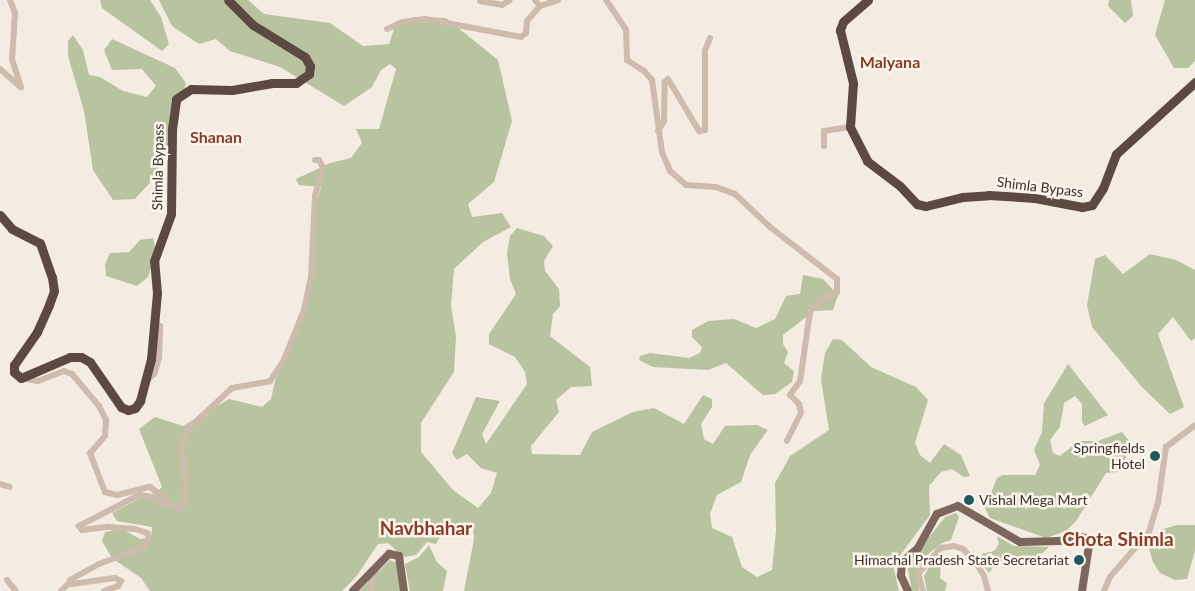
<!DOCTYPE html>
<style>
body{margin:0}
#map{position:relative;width:1195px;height:591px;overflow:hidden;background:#f4ebe1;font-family:Lato,sans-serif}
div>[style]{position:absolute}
.green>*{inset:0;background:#b8c4a0}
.minor>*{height:6px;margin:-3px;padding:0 3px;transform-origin:3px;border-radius:3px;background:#cdbbac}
.major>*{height:8px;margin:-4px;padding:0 4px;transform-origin:4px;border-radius:4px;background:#7d675c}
.highway>*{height:9px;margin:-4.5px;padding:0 4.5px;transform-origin:4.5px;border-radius:4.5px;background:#5c4a42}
.dots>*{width:14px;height:14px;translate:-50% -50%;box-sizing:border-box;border:2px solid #fbf5ee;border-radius:50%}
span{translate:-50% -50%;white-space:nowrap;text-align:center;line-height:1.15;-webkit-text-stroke:5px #fbf5ee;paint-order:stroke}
.street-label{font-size:14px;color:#3b302b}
.poi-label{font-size:14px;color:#3b302b}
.right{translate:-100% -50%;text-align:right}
.left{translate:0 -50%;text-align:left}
.quarter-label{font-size:16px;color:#8c3b22;font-weight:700}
.district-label{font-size:19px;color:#8c3b22;font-weight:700}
</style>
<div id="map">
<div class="green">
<div style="clip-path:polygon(100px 0,150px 0,161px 17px,169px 44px,162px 51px,102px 8px)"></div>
<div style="clip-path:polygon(159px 0,248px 0,264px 14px,330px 23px,363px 46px,389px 44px,396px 23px,415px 17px,446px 18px,498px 60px,512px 121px,494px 182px,468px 204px,472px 217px,502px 213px,511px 227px,483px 242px,454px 269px,451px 306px,456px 336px,454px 372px,421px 423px,421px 452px,453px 490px,478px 508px,491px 493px,497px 473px,481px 468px,467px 454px,457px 460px,452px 453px,476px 397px,500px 401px,482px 434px,486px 444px,527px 384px,525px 372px,515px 357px,489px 344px,489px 334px,516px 294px,510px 279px,507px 253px,510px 236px,517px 228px,544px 236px,553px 246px,544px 261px,545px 271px,559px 289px,560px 306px,553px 314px,550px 336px,590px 367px,592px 386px,571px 387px,556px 400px,559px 412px,531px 446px,532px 454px,580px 455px,592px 432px,633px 412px,654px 408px,684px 424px,703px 395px,712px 399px,712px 407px,701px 424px,704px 439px,713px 444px,725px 426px,757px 425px,768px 430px,750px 455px,741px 482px,717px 495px,710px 514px,712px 528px,732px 537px,742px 567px,757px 577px,772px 570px,776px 531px,775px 483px,790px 456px,829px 430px,821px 379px,825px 353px,833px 339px,842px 340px,871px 367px,916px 387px,928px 400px,915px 443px,920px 455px,930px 463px,944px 444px,961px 455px,970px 476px,964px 477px,952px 469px,941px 472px,929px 486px,930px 515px,893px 565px,899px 591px,464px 591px,474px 539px,473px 527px,441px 535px,436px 544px,427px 542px,416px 555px,403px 557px,388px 543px,378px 544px,356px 577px,342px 591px,150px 591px,141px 578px,112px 558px,102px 541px,105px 532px,122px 529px,140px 539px,151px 537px,152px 527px,117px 521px,112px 513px,146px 495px,153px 495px,162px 487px,139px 429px,155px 417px,183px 426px,229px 399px,262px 407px,271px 399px,277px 373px,312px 286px,316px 205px,321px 187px,299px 185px,296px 179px,330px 163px,351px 158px,362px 143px,356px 129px,379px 129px,396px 69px,390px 64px,381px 70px,372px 87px,344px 106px,280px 67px,230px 51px,216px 39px,199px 44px,172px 26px)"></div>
<div style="clip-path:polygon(1109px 0,1131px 0,1133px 16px,1125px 23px,1108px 6px)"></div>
<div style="clip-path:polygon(1165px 0,1195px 0,1195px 61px,1188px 68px,1174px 68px,1155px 35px)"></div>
<div style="clip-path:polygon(73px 35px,83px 50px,89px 75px,100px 77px,123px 91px,147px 97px,156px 86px,142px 69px,112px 70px,104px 50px,112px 39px,175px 68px,186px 83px,169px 148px,160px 158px,158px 174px,135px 199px,113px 200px,93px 170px,84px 111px,68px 56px,68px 41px)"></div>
<div style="clip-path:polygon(153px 238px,156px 252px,148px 277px,137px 286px,106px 276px,105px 265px,110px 253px,129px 252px,140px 240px)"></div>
<div style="clip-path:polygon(1150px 254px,1176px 260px,1195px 270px,1195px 338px,1191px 341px,1173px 317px,1158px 334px,1184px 407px,1170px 414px,1142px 387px,1092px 327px,1087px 305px,1095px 259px,1105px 255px,1123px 274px)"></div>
<div style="clip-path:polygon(803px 275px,823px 279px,838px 295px,833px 310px,814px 311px,783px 335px,783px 344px,788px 352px,784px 363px,794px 371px,792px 382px,775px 394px,763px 395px,726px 363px,708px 370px,653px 367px,639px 360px,640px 356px,650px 353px,689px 358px,700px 353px,702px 347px,692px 337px,692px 330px,708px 321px,734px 319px,756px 328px,775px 319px,786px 296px,800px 294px)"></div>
<div style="clip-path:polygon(1068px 364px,1108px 415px,1085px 426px,1082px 422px,1082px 404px,1075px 396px,1064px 403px,1060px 427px,1050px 440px,1053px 453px,1060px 456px,1079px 441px,1098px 441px,1122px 432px,1133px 446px,1117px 472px,1106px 473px,1076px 521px,1066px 531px,1046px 538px,990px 518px,985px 508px,997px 478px,1003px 475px,1035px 475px,1040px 465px,1034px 450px,1042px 432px,1044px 403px)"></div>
<div style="clip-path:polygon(956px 513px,959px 517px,951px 540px,942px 543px,926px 556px,918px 570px,919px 591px,912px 591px,907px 565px,945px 517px)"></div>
<div style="clip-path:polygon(1177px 525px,1195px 525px,1195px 551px,1187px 579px,1175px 580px,1160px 573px,1153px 562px,1148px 545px,1160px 530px)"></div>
<div style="clip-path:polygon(997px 536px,1014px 546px,1049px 547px,1032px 563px,1015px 567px,998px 560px,989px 573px,979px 561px,982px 554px,994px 551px,999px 544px)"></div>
<div style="clip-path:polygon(429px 545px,437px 562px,447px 571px,443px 591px,410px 591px,405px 564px,419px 557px)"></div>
<div style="clip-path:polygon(390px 560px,397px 563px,400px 591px,359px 591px)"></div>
<div style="clip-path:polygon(941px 560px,940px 578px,947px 583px,945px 591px,927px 591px,924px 576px,931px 564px)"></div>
</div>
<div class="minor">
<div style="left:535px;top:0;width:8px;rotate:50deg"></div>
<div style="left:540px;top:6px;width:19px;rotate:-18deg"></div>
<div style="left:606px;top:0;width:36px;rotate:56deg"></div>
<div style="left:626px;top:30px;width:30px;rotate:88deg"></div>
<div style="left:627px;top:60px;width:20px;rotate:33deg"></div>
<div style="left:644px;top:71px;width:12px;rotate:48deg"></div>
<div style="left:652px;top:80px;width:73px;rotate:82.1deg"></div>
<div style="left:662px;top:152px;width:21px;rotate:67deg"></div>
<div style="left:670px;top:171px;width:21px;rotate:41deg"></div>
<div style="left:686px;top:185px;width:30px;rotate:4deg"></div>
<div style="left:716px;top:187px;width:20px;rotate:20deg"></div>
<div style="left:735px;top:194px;width:48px;rotate:43.3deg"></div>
<div style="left:770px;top:227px;width:85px;rotate:37.8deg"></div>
<div style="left:837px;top:279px;width:13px;rotate:90deg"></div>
<div style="left:837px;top:292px;width:21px;rotate:152deg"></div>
<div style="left:818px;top:302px;width:13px;rotate:129deg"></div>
<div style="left:810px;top:312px;width:70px;rotate:98.2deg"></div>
<div style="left:800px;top:381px;width:17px;rotate:126deg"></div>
<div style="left:790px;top:395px;width:13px;rotate:45deg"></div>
<div style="left:799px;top:404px;width:9px;rotate:77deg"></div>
<div style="left:801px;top:413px;width:31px;rotate:117deg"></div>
<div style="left:480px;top:1px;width:22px;rotate:10deg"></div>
<div style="left:502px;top:5px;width:9px;rotate:-32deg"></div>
<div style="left:387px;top:29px;width:17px;rotate:-24deg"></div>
<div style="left:403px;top:22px;width:22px;rotate:-8deg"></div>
<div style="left:425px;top:19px;width:98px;rotate:10.6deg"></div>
<div style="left:521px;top:37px;width:6px;rotate:-39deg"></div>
<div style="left:526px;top:33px;width:12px;rotate:-85deg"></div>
<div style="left:527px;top:21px;width:20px;rotate:-49deg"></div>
<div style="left:0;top:69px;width:28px;rotate:41deg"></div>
<div style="left:21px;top:87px;width:28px;rotate:-108deg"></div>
<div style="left:12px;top:60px;width:47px;rotate:-86.3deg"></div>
<div style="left:15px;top:13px;width:14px;rotate:-111deg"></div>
<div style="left:658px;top:131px;width:12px;rotate:-59deg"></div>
<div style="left:664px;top:121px;width:39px;rotate:-89deg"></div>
<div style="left:665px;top:82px;width:4px;rotate:-45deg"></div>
<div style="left:668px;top:79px;width:61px;rotate:59.2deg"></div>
<div style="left:699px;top:131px;width:6px;rotate:-9deg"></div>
<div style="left:705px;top:130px;width:79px;rotate:-90deg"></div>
<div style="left:705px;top:51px;width:14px;rotate:-69deg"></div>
<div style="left:824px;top:146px;width:15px;rotate:-90deg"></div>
<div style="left:824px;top:131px;width:26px;rotate:-9deg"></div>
<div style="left:21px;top:378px;width:17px;rotate:10deg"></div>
<div style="left:38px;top:381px;width:28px;rotate:-21deg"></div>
<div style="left:64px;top:371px;width:9px;rotate:21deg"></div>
<div style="left:72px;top:374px;width:42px;rotate:49.8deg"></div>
<div style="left:99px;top:406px;width:16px;rotate:63deg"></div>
<div style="left:106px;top:420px;width:16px;rotate:94deg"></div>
<div style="left:105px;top:436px;width:23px;rotate:131deg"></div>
<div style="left:90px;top:453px;width:42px;rotate:69deg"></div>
<div style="left:105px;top:492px;width:12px;rotate:14deg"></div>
<div style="left:117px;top:495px;width:34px;rotate:-14deg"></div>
<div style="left:150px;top:487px;width:21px;rotate:37deg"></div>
<div style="left:167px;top:500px;width:6px;rotate:121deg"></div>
<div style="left:164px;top:505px;width:14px;rotate:-144deg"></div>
<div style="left:153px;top:497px;width:14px;rotate:-172deg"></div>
<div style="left:139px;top:495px;width:68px;rotate:152.7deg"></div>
<div style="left:79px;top:526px;width:5px;rotate:53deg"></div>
<div style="left:82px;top:530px;width:26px;rotate:-7deg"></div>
<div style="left:108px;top:527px;width:27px;rotate:4deg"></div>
<div style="left:135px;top:529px;width:13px;rotate:18deg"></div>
<div style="left:147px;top:533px;width:5px;rotate:68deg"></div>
<div style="left:149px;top:538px;width:10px;rotate:119deg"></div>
<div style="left:144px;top:547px;width:48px;rotate:159.3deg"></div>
<div style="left:99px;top:564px;width:33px;rotate:151deg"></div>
<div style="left:70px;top:580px;width:4px;rotate:63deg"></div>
<div style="left:72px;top:584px;width:43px;rotate:-7.9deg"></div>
<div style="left:115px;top:578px;width:7px;rotate:27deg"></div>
<div style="left:121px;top:581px;width:6px;rotate:121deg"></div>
<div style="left:118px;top:586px;width:15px;rotate:160deg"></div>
<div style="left:146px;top:381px;width:11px;rotate:-41deg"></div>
<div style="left:154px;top:374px;width:17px;rotate:-73deg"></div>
<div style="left:159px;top:358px;width:32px;rotate:-88deg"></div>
<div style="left:0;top:484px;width:10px;rotate:17deg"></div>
<div style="left:168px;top:503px;width:12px;rotate:31deg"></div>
<div style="left:178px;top:509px;width:8px;rotate:-30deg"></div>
<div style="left:185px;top:505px;width:24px;rotate:-88deg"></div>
<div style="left:186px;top:481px;width:34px;rotate:-98deg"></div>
<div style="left:181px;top:447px;width:22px;rotate:-66deg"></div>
<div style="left:190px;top:427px;width:57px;rotate:-42.9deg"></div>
<div style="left:232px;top:388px;width:39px;rotate:-10deg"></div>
<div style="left:270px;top:381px;width:23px;rotate:-56deg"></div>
<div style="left:283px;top:362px;width:56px;rotate:-68deg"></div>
<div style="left:304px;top:310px;width:33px;rotate:-78deg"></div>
<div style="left:311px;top:278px;width:82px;rotate:-87.2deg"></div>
<div style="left:315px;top:196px;width:30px;rotate:-75deg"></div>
<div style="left:323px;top:167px;width:8px;rotate:-120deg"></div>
<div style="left:319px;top:160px;width:4px;rotate:180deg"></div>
<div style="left:7px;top:580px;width:14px;rotate:51deg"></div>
<div style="left:61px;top:591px;width:13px;rotate:-45deg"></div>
<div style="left:372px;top:591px;width:9px;rotate:-96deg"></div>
<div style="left:371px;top:582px;width:15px;rotate:-70deg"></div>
<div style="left:923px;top:591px;width:18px;rotate:-106deg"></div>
<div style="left:918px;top:574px;width:35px;rotate:-49deg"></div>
<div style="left:941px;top:548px;width:13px;rotate:-9deg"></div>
<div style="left:954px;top:546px;width:9px;rotate:18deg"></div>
<div style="left:963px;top:549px;width:19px;rotate:47deg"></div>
<div style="left:976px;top:563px;width:15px;rotate:58deg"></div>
<div style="left:984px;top:576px;width:16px;rotate:75deg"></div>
<div style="left:1104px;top:591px;width:15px;rotate:-67deg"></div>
<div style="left:1110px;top:577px;width:60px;rotate:-49.1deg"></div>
<div style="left:1149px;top:532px;width:30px;rotate:-73deg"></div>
<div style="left:1158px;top:503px;width:57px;rotate:-81.9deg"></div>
<div style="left:1166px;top:447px;width:36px;rotate:-37deg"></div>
</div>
<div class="major">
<div style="left:353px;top:591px;width:52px;rotate:-45.8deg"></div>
<div style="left:389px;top:554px;width:10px;rotate:11deg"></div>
<div style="left:399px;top:556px;width:35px;rotate:82deg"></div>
<div style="left:908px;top:591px;width:17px;rotate:-115deg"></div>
<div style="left:901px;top:576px;width:14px;rotate:-86deg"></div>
<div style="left:902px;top:562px;width:21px;rotate:-41deg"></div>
<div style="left:918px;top:548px;width:39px;rotate:-61deg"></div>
<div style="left:937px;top:514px;width:22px;rotate:-21deg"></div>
<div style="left:958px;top:506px;width:72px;rotate:30.1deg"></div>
<div style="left:1020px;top:542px;width:40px;rotate:-1.4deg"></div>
<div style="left:1060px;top:541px;width:21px;rotate:-11deg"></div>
<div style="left:1081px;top:537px;width:9px;rotate:13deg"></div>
<div style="left:1090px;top:539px;width:53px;rotate:98.7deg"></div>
</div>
<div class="highway">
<div style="left:868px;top:0;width:33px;rotate:139deg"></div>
<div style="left:843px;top:22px;width:9px;rotate:111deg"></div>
<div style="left:840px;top:30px;width:55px;rotate:76.2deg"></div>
<div style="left:853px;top:83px;width:44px;rotate:93.9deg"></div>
<div style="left:850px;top:127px;width:38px;rotate:63deg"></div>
<div style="left:867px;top:161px;width:41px;rotate:37.1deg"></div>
<div style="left:900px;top:186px;width:25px;rotate:47deg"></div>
<div style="left:917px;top:204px;width:9px;rotate:13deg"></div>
<div style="left:926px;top:206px;width:38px;rotate:-14deg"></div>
<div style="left:963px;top:197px;width:26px;rotate:-4deg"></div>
<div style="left:989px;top:195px;width:46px;rotate:3.7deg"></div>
<div style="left:1035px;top:198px;width:48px;rotate:10.8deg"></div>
<div style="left:1082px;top:207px;width:10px;rotate:-11deg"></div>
<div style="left:1092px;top:205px;width:20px;rotate:-57deg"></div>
<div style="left:1103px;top:188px;width:36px;rotate:-69deg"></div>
<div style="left:1116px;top:154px;width:107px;rotate:-42.3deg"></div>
<div style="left:0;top:215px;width:18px;rotate:49deg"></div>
<div style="left:12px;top:229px;width:31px;rotate:27deg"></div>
<div style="left:40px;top:243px;width:36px;rotate:71deg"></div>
<div style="left:52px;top:277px;width:14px;rotate:82deg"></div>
<div style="left:54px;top:291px;width:15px;rotate:110deg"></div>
<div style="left:49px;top:305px;width:30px;rotate:114deg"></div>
<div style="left:37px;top:332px;width:40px;rotate:124.9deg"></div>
<div style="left:14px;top:365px;width:7px;rotate:90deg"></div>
<div style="left:14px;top:372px;width:9px;rotate:41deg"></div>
<div style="left:21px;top:378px;width:53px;rotate:-23.2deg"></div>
<div style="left:70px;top:357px;width:11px"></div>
<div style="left:81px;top:357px;width:10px;rotate:29deg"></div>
<div style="left:90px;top:362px;width:55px;rotate:55.4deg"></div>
<div style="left:121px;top:407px;width:8px;rotate:23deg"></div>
<div style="left:128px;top:410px;width:7px;rotate:-16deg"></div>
<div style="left:135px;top:408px;width:9px;rotate:-54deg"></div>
<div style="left:140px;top:401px;width:43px;rotate:-75.3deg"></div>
<div style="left:151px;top:359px;width:66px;rotate:-84.8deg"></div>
<div style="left:157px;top:293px;width:32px;rotate:-95deg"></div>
<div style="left:154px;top:261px;width:50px;rotate:-70.1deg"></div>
<div style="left:171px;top:214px;width:85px;rotate:-89.3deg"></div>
<div style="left:172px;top:129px;width:30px;rotate:-82deg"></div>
<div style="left:176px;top:99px;width:18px;rotate:-34deg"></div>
<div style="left:191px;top:89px;width:41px;rotate:1.4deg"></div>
<div style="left:232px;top:90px;width:41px;rotate:-9.9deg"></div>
<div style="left:272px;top:83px;width:24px"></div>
<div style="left:296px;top:83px;width:16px;rotate:-35deg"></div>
<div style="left:309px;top:74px;width:8px;rotate:-83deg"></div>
<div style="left:310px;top:66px;width:10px;rotate:-119deg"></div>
<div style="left:305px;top:57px;width:61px;rotate:-148.4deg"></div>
<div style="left:253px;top:25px;width:35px;rotate:-135deg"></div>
</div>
<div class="dots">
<div style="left:1155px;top:456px;background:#1f5a5e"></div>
<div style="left:969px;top:500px;background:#1f5a5e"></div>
<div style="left:1079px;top:560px;background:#1f5a5e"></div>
</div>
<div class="street-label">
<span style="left:158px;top:167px;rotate:-89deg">Shimla Bypass</span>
<span style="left:1040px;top:187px;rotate:7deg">Shimla Bypass</span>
</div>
<div class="poi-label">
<span class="right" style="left:1145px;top:456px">Springfields<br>Hotel</span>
<span class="left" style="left:979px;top:500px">Vishal Mega Mart</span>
<span class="right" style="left:1069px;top:560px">Himachal Pradesh State Secretariat</span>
</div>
<div class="quarter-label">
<span style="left:890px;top:62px">Malyana</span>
<span style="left:216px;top:137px">Shanan</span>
</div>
<div class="district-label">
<span style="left:426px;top:528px">Navbhahar</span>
<span style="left:1118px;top:539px">Chota Shimla</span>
</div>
</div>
